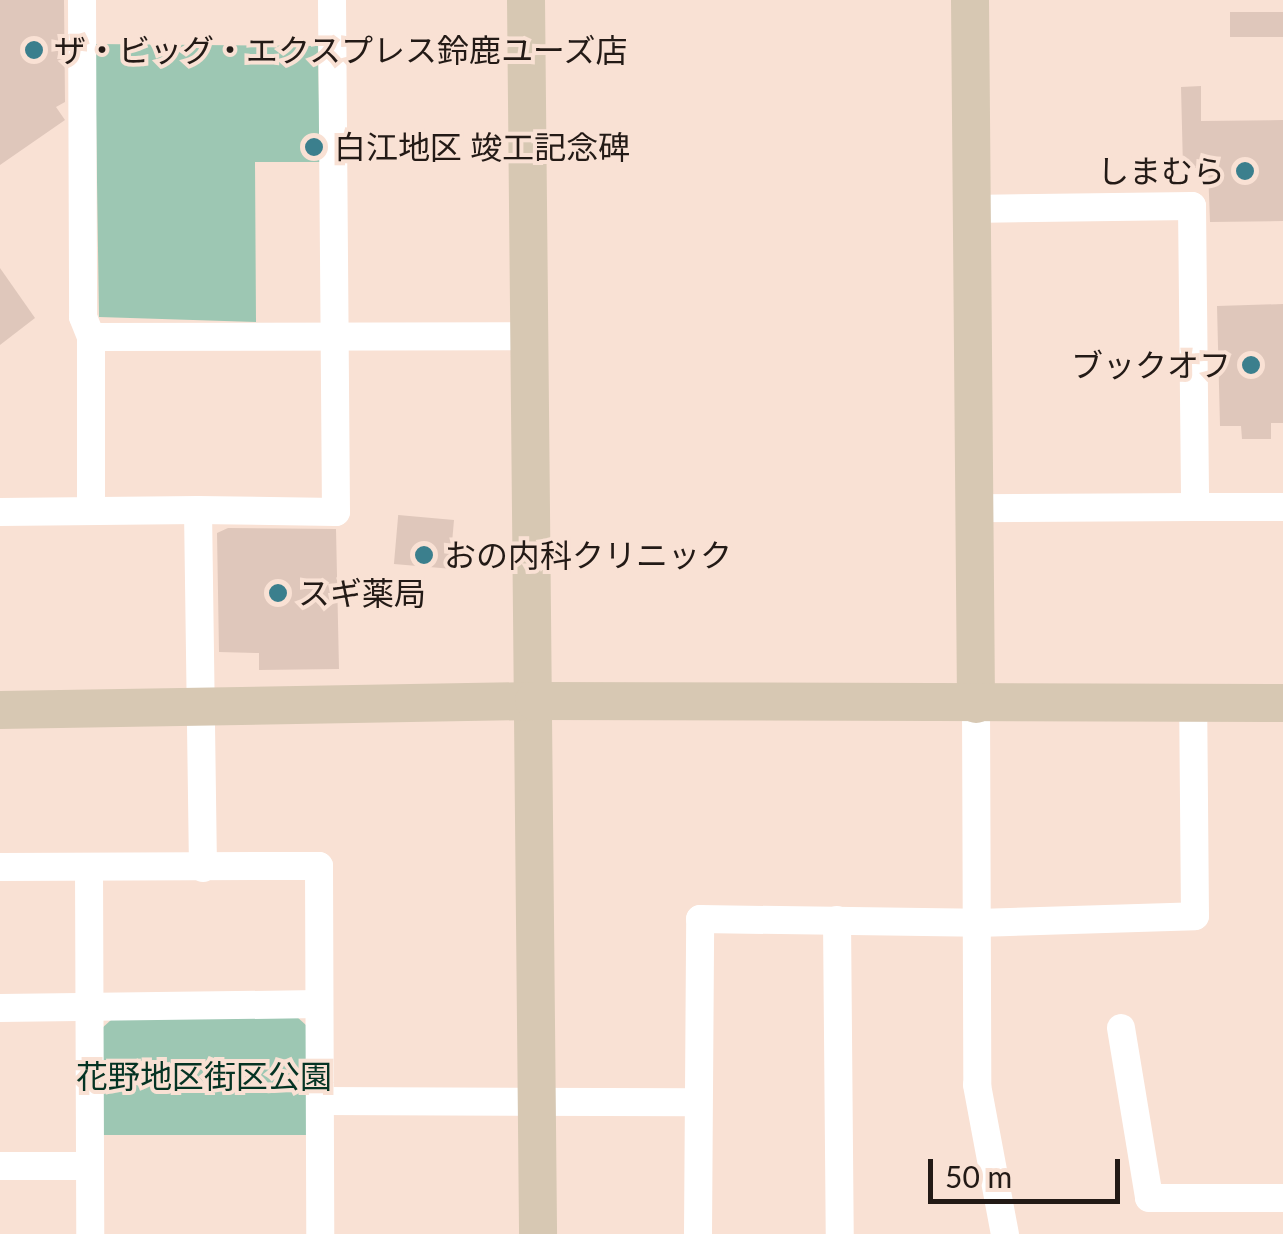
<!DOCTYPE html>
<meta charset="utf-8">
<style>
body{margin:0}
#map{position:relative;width:1283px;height:1234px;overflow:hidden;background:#f9e1d4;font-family:Lato,"Noto Sans JP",sans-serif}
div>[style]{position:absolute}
.green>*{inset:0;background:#9dc7b3}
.building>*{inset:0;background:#dfc7bb;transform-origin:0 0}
.street>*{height:28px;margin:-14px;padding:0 14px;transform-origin:14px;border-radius:14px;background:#fff}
.secondary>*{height:38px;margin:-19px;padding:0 19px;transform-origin:19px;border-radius:19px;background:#d7c8b3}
.dots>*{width:28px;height:28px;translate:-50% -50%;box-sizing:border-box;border:5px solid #f9e1d4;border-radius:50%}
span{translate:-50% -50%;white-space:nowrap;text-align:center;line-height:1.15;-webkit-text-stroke:8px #f9e1d4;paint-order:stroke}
.poi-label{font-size:32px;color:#231a16}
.left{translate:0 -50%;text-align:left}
.right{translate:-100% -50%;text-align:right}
.park-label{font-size:32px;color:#043323}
.scale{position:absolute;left:928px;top:1159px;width:192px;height:45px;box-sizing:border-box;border:5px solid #231a16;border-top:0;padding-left:12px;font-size:30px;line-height:35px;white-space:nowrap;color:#231a16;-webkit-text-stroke:8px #f9e1d4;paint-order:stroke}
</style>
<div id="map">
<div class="green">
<div style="clip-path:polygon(95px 44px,318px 46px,320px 162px,255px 162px,256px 322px,99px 317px)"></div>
<div style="clip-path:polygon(296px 1016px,307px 1026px,307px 1135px,100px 1135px,101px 1029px,111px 1020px)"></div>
</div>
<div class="building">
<div style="clip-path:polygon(0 0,64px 0,65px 102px,56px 107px,65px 120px,0 165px)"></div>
<div style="left:1283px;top:12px;width:25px;height:53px;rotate:90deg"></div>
<div style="clip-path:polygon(1201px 86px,1201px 121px,1283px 120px,1283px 221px,1210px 222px,1208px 168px,1183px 168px,1181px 87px)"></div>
<div style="clip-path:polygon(0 268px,35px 318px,0 345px)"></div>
<div style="clip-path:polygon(1283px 304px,1283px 423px,1271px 423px,1271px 439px,1242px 439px,1241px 426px,1220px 426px,1217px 306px)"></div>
<div style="left:454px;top:520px;width:49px;height:56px;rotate:95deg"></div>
<div style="clip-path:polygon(228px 528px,336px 529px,339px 669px,259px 670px,259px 653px,219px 652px,217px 533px)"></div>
</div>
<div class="street">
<div style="left:82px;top:0;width:317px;rotate:89.8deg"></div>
<div style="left:83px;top:317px;width:22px;rotate:68deg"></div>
<div style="left:91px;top:337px;width:174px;rotate:90deg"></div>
<div style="left:970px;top:209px;width:222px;rotate:-0.8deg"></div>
<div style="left:1192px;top:206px;width:301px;rotate:89.4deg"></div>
<div style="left:1195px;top:507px;width:223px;rotate:179.7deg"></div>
<div style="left:91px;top:337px;width:439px;rotate:-0.1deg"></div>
<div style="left:1195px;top:507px;width:88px"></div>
<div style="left:198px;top:510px;width:138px;rotate:0.8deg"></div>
<div style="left:336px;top:512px;width:512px;rotate:-90.45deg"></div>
<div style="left:0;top:512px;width:198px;rotate:-0.6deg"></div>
<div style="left:198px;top:510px;width:358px;rotate:89.2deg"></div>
<div style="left:976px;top:704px;width:381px;rotate:89.8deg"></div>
<div style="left:977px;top:1085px;width:152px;rotate:79.4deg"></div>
<div style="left:0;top:867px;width:319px;rotate:-0.2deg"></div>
<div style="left:319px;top:866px;width:368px;rotate:89.8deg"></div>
<div style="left:89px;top:867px;width:367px;rotate:89.8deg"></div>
<div style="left:837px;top:920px;width:314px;rotate:89.5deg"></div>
<div style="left:0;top:1008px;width:319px;rotate:-0.7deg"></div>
<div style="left:1121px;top:1028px;width:172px;rotate:80.6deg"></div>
<div style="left:1149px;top:1198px;width:134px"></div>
<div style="left:320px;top:1101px;width:377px;rotate:0.2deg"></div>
<div style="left:0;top:1166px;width:90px"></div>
<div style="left:698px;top:1234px;width:315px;rotate:-89.6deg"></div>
<div style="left:700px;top:919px;width:277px;rotate:0.8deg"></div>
<div style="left:977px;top:923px;width:218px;rotate:-1.8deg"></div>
<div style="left:1195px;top:916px;width:212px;rotate:-90.5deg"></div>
</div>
<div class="secondary">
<div style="left:526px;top:0;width:1234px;rotate:89.44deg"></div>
<div style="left:970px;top:0;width:704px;rotate:89.51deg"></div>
<div style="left:0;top:710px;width:534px;rotate:-0.97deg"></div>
<div style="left:534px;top:701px;width:749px;rotate:0.15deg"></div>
</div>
<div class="dots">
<div style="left:34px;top:50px;background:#3b7f8d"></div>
<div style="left:314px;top:147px;background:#3b7f8d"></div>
<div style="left:1245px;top:171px;background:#3b7f8d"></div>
<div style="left:1251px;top:365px;background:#3b7f8d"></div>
<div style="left:424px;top:555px;background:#3b7f8d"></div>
<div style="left:278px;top:593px;background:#3b7f8d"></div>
</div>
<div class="poi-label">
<span class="left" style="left:54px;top:50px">ザ・ビッグ・エクスプレス鈴鹿ユーズ店</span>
<span class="left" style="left:334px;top:147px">白江地区 竣工記念碑</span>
<span class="right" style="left:1225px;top:171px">しまむら</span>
<span class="right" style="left:1231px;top:365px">ブックオフ</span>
<span class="left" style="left:444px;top:555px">おの内科クリニック</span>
<span class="left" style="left:298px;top:593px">スギ薬局</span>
</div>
<div class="park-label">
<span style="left:204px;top:1076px">花野地区街区公園</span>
</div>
<div class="scale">50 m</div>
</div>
